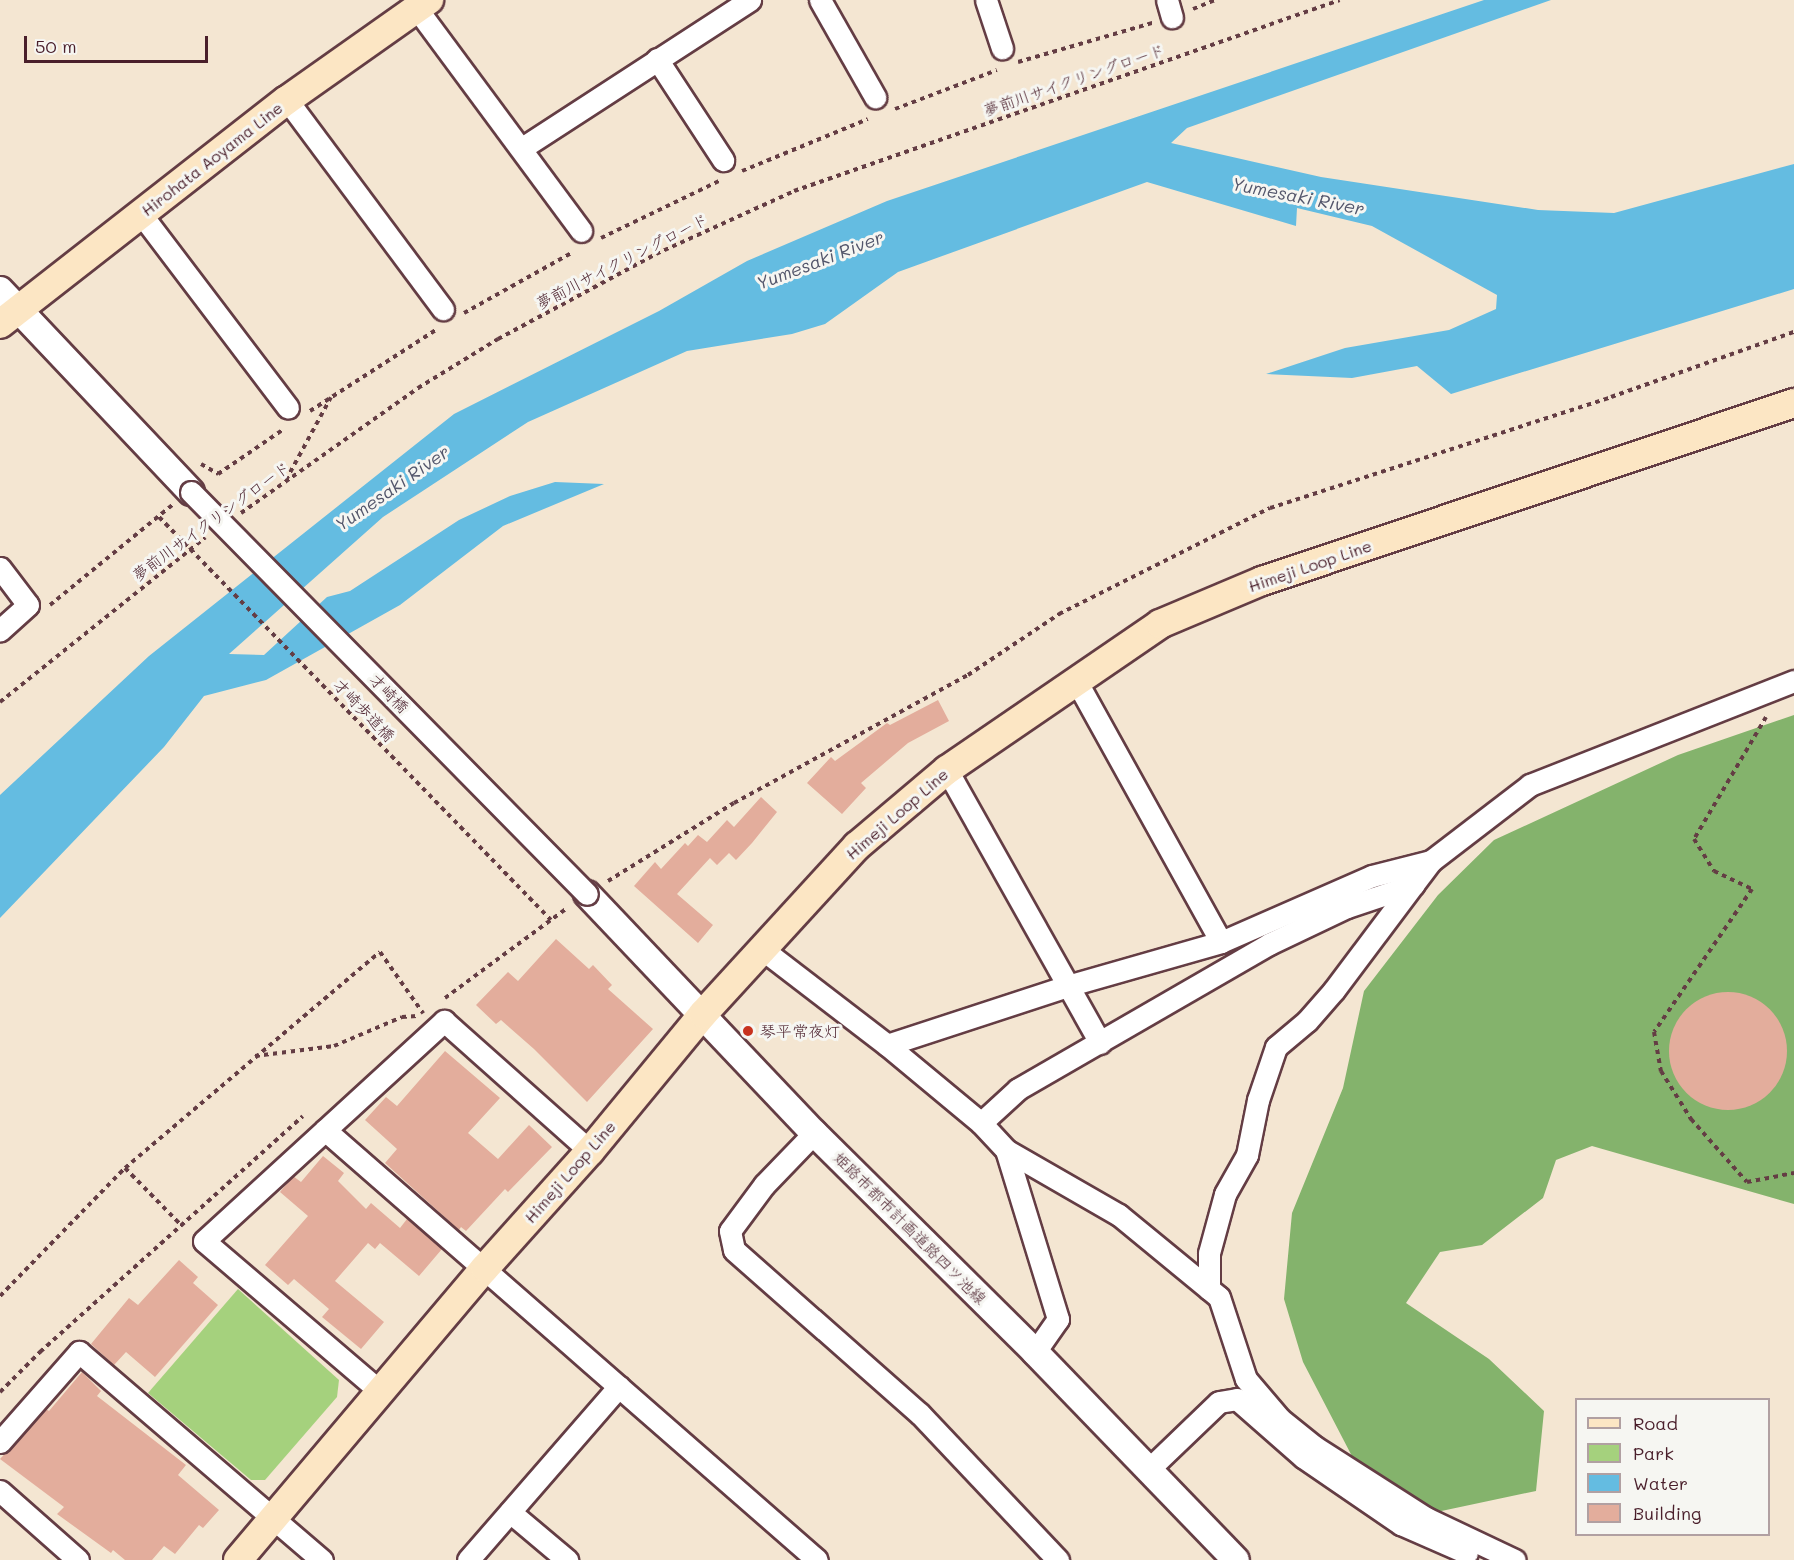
<!DOCTYPE html>
<meta charset="utf-8">
<style>
body{margin:0}
#map{position:relative;width:1794px;height:1560px;overflow:hidden;background:#f4e6d2;font-family:Mali,"Klee One",sans-serif}
div>[style]{position:absolute}
.green>*{inset:0;background:#a5d17d}
.forest>*{inset:0;background:#84b36c}
.water>*{inset:0;background:#64bce1}
.building>*{inset:0;background:#e3ad9c}
.round{border-radius:50%}
.path>*{height:4px;margin-top:-2px;transform-origin:0;background:repeating-linear-gradient(90deg,#643d44 0 4.5px,transparent 0 9px)}
.roads{filter:drop-shadow(2px 0 #643d44) drop-shadow(-2px 0 #643d44) drop-shadow(0 2px #643d44) drop-shadow(0 -2px #643d44)}
.minor>*{height:21px;margin:-10.5px;padding:0 10.5px;transform-origin:10.5px;border-radius:10.5px;background:#fff}
.tertiary>*{height:26px;margin:-13px;padding:0 13px;transform-origin:13px;border-radius:13px;background:#fff}
.secondary>*{height:28px;margin:-14px;padding:0 14px;transform-origin:14px;border-radius:14px;background:#fce6c4}
.path-bridge>*{height:4px;margin-top:-2px;transform-origin:0;background:repeating-linear-gradient(90deg,#643d44 0 4.5px,transparent 0 9px)}
.bridges{filter:drop-shadow(2px 0 #643d44) drop-shadow(-2px 0 #643d44) drop-shadow(0 2px #643d44) drop-shadow(0 -2px #643d44)}
.minor-bridge>*{height:21px;margin:-10.5px;padding:0 10.5px;transform-origin:10.5px;border-radius:10.5px;background:#fff}
.dots>*{width:16px;height:16px;translate:-50% -50%;box-sizing:border-box;border:3px solid #f6f6f2;border-radius:50%}
span{translate:-50% -50%;white-space:nowrap;text-align:center;line-height:1.15;-webkit-text-stroke:6px #f6f6f2;paint-order:stroke}
.street-label{font-size:16px;color:#4a1f2b}
.poi-label{font-size:16px;color:#4a1f2b}
.left{translate:0 -50%;text-align:left}
.water-label{font-size:18px;color:#53566b;font-style:italic}
.legend{position:absolute;left:1575px;top:1398px;width:195px;height:138px;box-sizing:border-box;background:#f6f6f2;border:2px solid #b1a0a2;margin:0;padding:8px 10px;list-style:none;font-size:18px;color:#4a1f2b}
.legend li{display:flex;align-items:center;gap:12px;height:30px}
.legend b{width:30px;border:2px solid #b1a0a2}
.scale{position:absolute;left:24px;top:36px;width:184px;height:27px;box-sizing:border-box;border:3px solid #4a1f2b;border-top:0;padding-left:8px;font-size:18px;line-height:21px;white-space:nowrap;color:#4a1f2b;-webkit-text-stroke:4px #f6f6f2;paint-order:stroke}
</style>
<div id="map">
<div class="green">
<div style="clip-path:polygon(238px 1289px,339px 1380px,337px 1397px,265px 1480px,251px 1480px,148px 1393px)"></div>
</div>
<div class="forest">
<div style="clip-path:polygon(1794px 715px,1794px 1204px,1592px 1146px,1556px 1160px,1543px 1198px,1482px 1245px,1440px 1252px,1406px 1303px,1489px 1359px,1544px 1411px,1536px 1491px,1432px 1513px,1355px 1462px,1303px 1362px,1284px 1299px,1292px 1213px,1343px 1088px,1364px 991px,1438px 895px,1494px 840px,1678px 755px)"></div>
</div>
<div class="water">
<div style="clip-path:polygon(1484px 0,1551px 0,1187px 128px,1171px 143px,1321px 177px,1538px 210px,1614px 213px,1794px 164px,1794px 289px,1451px 394px,1417px 366px,1352px 378px,1266px 374px,1345px 348px,1449px 330px,1496px 309px,1497px 295px,1372px 226px,1297px 208px,1296px 226px,1147px 182px,898px 272px,825px 324px,792px 334px,687px 351px,528px 422px,383px 517px,229px 654px,264px 655px,327px 597px,350px 591px,459px 520px,510px 496px,555px 482px,604px 484px,503px 526px,400px 605px,266px 680px,204px 696px,164px 747px,0 918px,0 795px,149px 656px,454px 414px,659px 311px,747px 261px,887px 201px)"></div>
</div>
<div class="building">
<div style="clip-path:polygon(938px 700px,949px 721px,908px 743px,861px 783px,866px 788px,842px 814px,807px 783px,831px 757px,835px 761px,887px 723px,890px 725px)"></div>
<div style="clip-path:polygon(761px 797px,777px 812px,752px 843px,736px 860px,729px 853px,717px 865px,710px 858px,677px 894px,713px 925px,698px 943px,634px 886px,655px 862px,661px 869px,685px 843px,688px 846px,698px 835px,707px 842px,727px 820px,734px 827px)"></div>
<div style="clip-path:polygon(556px 939px,589px 969px,593px 965px,612px 985px,608px 989px,653px 1029px,587px 1102px,534px 1049px,501px 1020px,496px 1024px,476px 1005px,508px 972px,518px 981px)"></div>
<div class="round" style="left:1669px;top:992px;width:118px;height:118px"></div>
<div style="clip-path:polygon(445px 1051px,500px 1098px,468px 1133px,498px 1159px,529px 1125px,552px 1147px,508px 1192px,505px 1189px,466px 1231px,461px 1227px,459px 1230px,385px 1163px,397px 1149px,365px 1120px,386px 1097px,397px 1106px)"></div>
<div style="clip-path:polygon(323px 1156px,344px 1173px,338px 1181px,366px 1209px,371px 1203px,400px 1228px,407px 1219px,442px 1249px,419px 1276px,380px 1243px,375px 1249px,368px 1243px,335px 1281px,384px 1322px,361px 1349px,322px 1317px,329px 1309px,294px 1279px,288px 1285px,265px 1265px,308px 1216px,280px 1192px,293px 1176px,301px 1182px)"></div>
<div style="clip-path:polygon(179px 1260px,198px 1277px,193px 1283px,218px 1305px,155px 1377px,126px 1352px,114px 1365px,91px 1344px,129px 1298px,138px 1305px)"></div>
<div style="clip-path:polygon(82px 1372px,101px 1391px,97px 1396px,186px 1465px,178px 1475px,219px 1510px,203px 1528px,199px 1525px,175px 1554px,164px 1546px,152px 1560px,125px 1560px,113px 1550px,111px 1553px,57px 1514px,64px 1507px,0 1459px,46px 1409px,49px 1411px)"></div>
</div>
<div class="path">
<div style="left:1193px;top:9px;width:24px;rotate:-22deg"></div>
<div style="left:1018px;top:62px;width:140px;rotate:-16.2deg"></div>
<div style="left:895px;top:109px;width:109px;rotate:-20.9deg"></div>
<div style="left:742px;top:171px;width:136px;rotate:-22.4deg"></div>
<div style="left:601px;top:238px;width:131px;rotate:-25.8deg"></div>
<div style="left:464px;top:313px;width:125px;rotate:-29.2deg"></div>
<div style="left:310px;top:411px;width:151px;rotate:-32.8deg"></div>
<div style="left:201px;top:464px;width:20px;rotate:30deg"></div>
<div style="left:218px;top:474px;width:80px;rotate:-34.3deg"></div>
<div style="left:286px;top:480px;width:94px;rotate:-61.5deg"></div>
<div style="left:241px;top:513px;width:217px;rotate:-35.2deg"></div>
<div style="left:418px;top:388px;width:94px;rotate:-31.5deg"></div>
<div style="left:498px;top:339px;width:179px;rotate:-28.3deg"></div>
<div style="left:656px;top:254px;width:152px;rotate:-24.5deg"></div>
<div style="left:794px;top:191px;width:578px;rotate:-19.28deg"></div>
<div style="left:50px;top:605px;width:158px;rotate:-39.3deg"></div>
<div style="left:0;top:702px;width:263px;rotate:-38.7deg"></div>
<div style="left:1766px;top:717px;width:142px;rotate:120.5deg"></div>
<div style="left:1694px;top:839px;width:38px;rotate:58deg"></div>
<div style="left:1714px;top:871px;width:42px;rotate:25.3deg"></div>
<div style="left:1752px;top:889px;width:173px;rotate:124.4deg"></div>
<div style="left:1654px;top:1032px;width:40px;rotate:80deg"></div>
<div style="left:1661px;top:1071px;width:57px;rotate:58deg"></div>
<div style="left:1691px;top:1119px;width:84px;rotate:48.4deg"></div>
<div style="left:1747px;top:1182px;width:48px;rotate:-10.8deg"></div>
<div style="left:608px;top:881px;width:148px;rotate:-31.8deg"></div>
<div style="left:734px;top:803px;width:267px;rotate:-28.7deg"></div>
<div style="left:968px;top:675px;width:110px;rotate:-33.8deg"></div>
<div style="left:1059px;top:614px;width:236px;rotate:-26.7deg"></div>
<div style="left:1270px;top:508px;width:359px;rotate:-18deg"></div>
<div style="left:1611px;top:397px;width:194px;rotate:-19.6deg"></div>
<div style="left:445px;top:998px;width:152px;rotate:-36.4deg"></div>
<div style="left:255px;top:1056px;width:80px;rotate:-7.2deg"></div>
<div style="left:334px;top:1046px;width:74px;rotate:-23.1deg"></div>
<div style="left:402px;top:1017px;width:15px;rotate:-4deg"></div>
<div style="left:125px;top:1168px;width:78px;rotate:45.5deg"></div>
<div style="left:0;top:1296px;width:179px;rotate:-45.7deg"></div>
<div style="left:125px;top:1168px;width:334px;rotate:-40.3deg"></div>
<div style="left:380px;top:952px;width:75px;rotate:54.8deg"></div>
<div style="left:0;top:1392px;width:57px;rotate:-45deg"></div>
<div style="left:40px;top:1352px;width:353px;rotate:-41.9deg"></div>
</div>
<div class="roads">
<div class="minor">
<div style="left:820px;top:0;width:112px;rotate:60.4deg"></div>
<div style="left:986px;top:0;width:51px;rotate:71.6deg"></div>
<div style="left:1167px;top:0;width:18px;rotate:74deg"></div>
<div style="left:417px;top:9px;width:276px;rotate:53.5deg"></div>
<div style="left:657px;top:59px;width:121px;rotate:56.8deg"></div>
<div style="left:287px;top:100px;width:261px;rotate:53.3deg"></div>
<div style="left:522px;top:148px;width:272px;rotate:-33deg"></div>
<div style="left:141px;top:214px;width:243px;rotate:52.8deg"></div>
<div style="left:0;top:568px;width:46px;rotate:52.9deg"></div>
<div style="left:28px;top:605px;width:38px;rotate:138deg"></div>
<div style="left:947px;top:770px;width:313px;rotate:60.7deg"></div>
<div style="left:1221px;top:942px;width:165px;rotate:-23.6deg"></div>
<div style="left:1372px;top:876px;width:61px;rotate:-14.3deg"></div>
<div style="left:762px;top:949px;width:158px;rotate:37.5deg"></div>
<div style="left:887px;top:1045px;width:122px;rotate:39.7deg"></div>
<div style="left:981px;top:1123px;width:37px;rotate:47deg"></div>
<div style="left:1006px;top:1150px;width:177px;rotate:72.9deg"></div>
<div style="left:1058px;top:1319px;width:40px;rotate:124.9deg"></div>
<div style="left:887px;top:1045px;width:189px;rotate:-18.1deg"></div>
<div style="left:1067px;top:986px;width:160px;rotate:-15.9deg"></div>
<div style="left:1221px;top:942px;width:301px;rotate:-119deg"></div>
<div style="left:981px;top:1123px;width:50px;rotate:-42.6deg"></div>
<div style="left:1018px;top:1089px;width:290px;rotate:-30deg"></div>
<div style="left:1269px;top:944px;width:86px;rotate:-25.4deg"></div>
<div style="left:1347px;top:907px;width:70px;rotate:-18.4deg"></div>
<div style="left:325px;top:1130px;width:653px;rotate:41.15deg"></div>
<div style="left:814px;top:1133px;width:72px;rotate:133.9deg"></div>
<div style="left:764px;top:1185px;width:57px;rotate:126.5deg"></div>
<div style="left:730px;top:1231px;width:19px;rotate:78deg"></div>
<div style="left:734px;top:1250px;width:248px;rotate:41.4deg"></div>
<div style="left:920px;top:1414px;width:201px;rotate:46.6deg"></div>
<div style="left:1006px;top:1150px;width:130px;rotate:29.9deg"></div>
<div style="left:1119px;top:1215px;width:129px;rotate:39.4deg"></div>
<div style="left:1219px;top:1297px;width:86px;rotate:71.8deg"></div>
<div style="left:1246px;top:1379px;width:52px;rotate:49.6deg"></div>
<div style="left:1280px;top:1419px;width:45px;rotate:38.7deg"></div>
<div style="left:1315px;top:1447px;width:132px;rotate:32.6deg"></div>
<div style="left:1426px;top:1518px;width:98px;rotate:25.3deg"></div>
<div style="left:1209px;top:1289px;width:36px;rotate:-90deg"></div>
<div style="left:1209px;top:1253px;width:61px;rotate:-74.8deg"></div>
<div style="left:1225px;top:1194px;width:45px;rotate:-60.6deg"></div>
<div style="left:1247px;top:1155px;width:56px;rotate:-78.7deg"></div>
<div style="left:1258px;top:1100px;width:56px;rotate:-71.2deg"></div>
<div style="left:1276px;top:1047px;width:40px;rotate:-40deg"></div>
<div style="left:1307px;top:1021px;width:41px;rotate:-48.9deg"></div>
<div style="left:1334px;top:990px;width:161px;rotate:-53.1deg"></div>
<div style="left:1431px;top:861px;width:125px;rotate:-37.5deg"></div>
<div style="left:1530px;top:785px;width:284px;rotate:-21.5deg"></div>
<div style="left:382px;top:1393px;width:234px;rotate:-139.5deg"></div>
<div style="left:204px;top:1241px;width:326px;rotate:-42.5deg"></div>
<div style="left:444px;top:1021px;width:195px;rotate:41.7deg"></div>
<div style="left:0;top:1442px;width:120px;rotate:-48.7deg"></div>
<div style="left:79px;top:1352px;width:320px;rotate:40.6deg"></div>
<div style="left:1148px;top:1470px;width:98px;rotate:-43.8deg"></div>
<div style="left:1219px;top:1402px;width:18px;rotate:-9deg"></div>
<div style="left:1237px;top:1399px;width:88px;rotate:41.3deg"></div>
<div style="left:1303px;top:1457px;width:119px;rotate:34.4deg"></div>
<div style="left:1401px;top:1524px;width:72px;rotate:23.7deg"></div>
<div style="left:0;top:1491px;width:104px;rotate:41.5deg"></div>
<div style="left:510px;top:1512px;width:75px;rotate:40.1deg"></div>
<div style="left:468px;top:1560px;width:230px;rotate:-49deg"></div>
</div>
<div class="tertiary">
<div style="left:0;top:290px;width:278px;rotate:46.6deg"></div>
<div style="left:587px;top:894px;width:330px;rotate:46.5deg"></div>
<div style="left:814px;top:1133px;width:311px;rotate:44.7deg"></div>
<div style="left:1035px;top:1352px;width:289px;rotate:46deg"></div>
</div>
<div class="secondary">
<div style="left:0;top:324px;width:364px;rotate:-38deg"></div>
<div style="left:287px;top:100px;width:174px;rotate:-35.2deg"></div>
<div style="left:238px;top:1560px;width:382px;rotate:-49.8deg"></div>
<div style="left:485px;top:1268px;width:157px;rotate:-48.1deg"></div>
<div style="left:590px;top:1151px;width:178px;rotate:-50.5deg"></div>
<div style="left:703px;top:1014px;width:228px;rotate:-47.5deg"></div>
<div style="left:857px;top:846px;width:118px;rotate:-40.2deg"></div>
<div style="left:947px;top:770px;width:258px;rotate:-34.4deg"></div>
<div style="left:1160px;top:624px;width:111px;rotate:-22.9deg"></div>
<div style="left:1262px;top:581px;width:561px;rotate:-18.5deg"></div>
</div>
</div>
<div class="path-bridge">
<div style="left:159px;top:517px;width:562px;rotate:45.79deg"></div>
</div>
<div class="bridges">
<div class="minor-bridge">
<div style="left:191px;top:492px;width:564px;rotate:45.43deg"></div>
</div>
</div>
<div class="dots">
<div style="left:748px;top:1031px;background:#c8321e"></div>
</div>
<div class="street-label">
<span style="left:1074px;top:80px;rotate:-19deg">夢前川サイクリングロード</span>
<span style="left:212px;top:159px;rotate:-38deg">Hirohata Aoyama Line</span>
<span style="left:622px;top:261px;rotate:-27deg">夢前川サイクリングロード</span>
<span style="left:211px;top:521px;rotate:-36deg">夢前川サイクリングロード</span>
<span style="left:1310px;top:566px;rotate:-19deg">Himeji Loop Line</span>
<span style="left:389px;top:693px;rotate:45deg">才崎橋</span>
<span style="left:364px;top:710px;rotate:46deg">才崎歩道橋</span>
<span style="left:897px;top:814px;rotate:-41deg">Himeji Loop Line</span>
<span style="left:570px;top:1172px;rotate:-49deg">Himeji Loop Line</span>
<span style="left:910px;top:1228px;rotate:45deg">姫路市都市計画道路四ツ池線</span>
</div>
<div class="poi-label">
<span class="left" style="left:760px;top:1031px">琴平常夜灯</span>
</div>
<div class="water-label">
<span style="left:1298px;top:196px;rotate:11deg">Yumesaki River</span>
<span style="left:820px;top:260px;rotate:-21deg">Yumesaki River</span>
<span style="left:392px;top:488px;rotate:-35deg">Yumesaki River</span>
</div>
<ul class="legend">
<li><b style="height:8px;background:#fce6c4"></b>Road</li>
<li><b style="height:16px;background:#a5d17d"></b>Park</li>
<li><b style="height:16px;background:#64bce1"></b>Water</li>
<li><b style="height:16px;background:#e3ad9c"></b>Building</li>
</ul>
<div class="scale">50 m</div>
</div>
